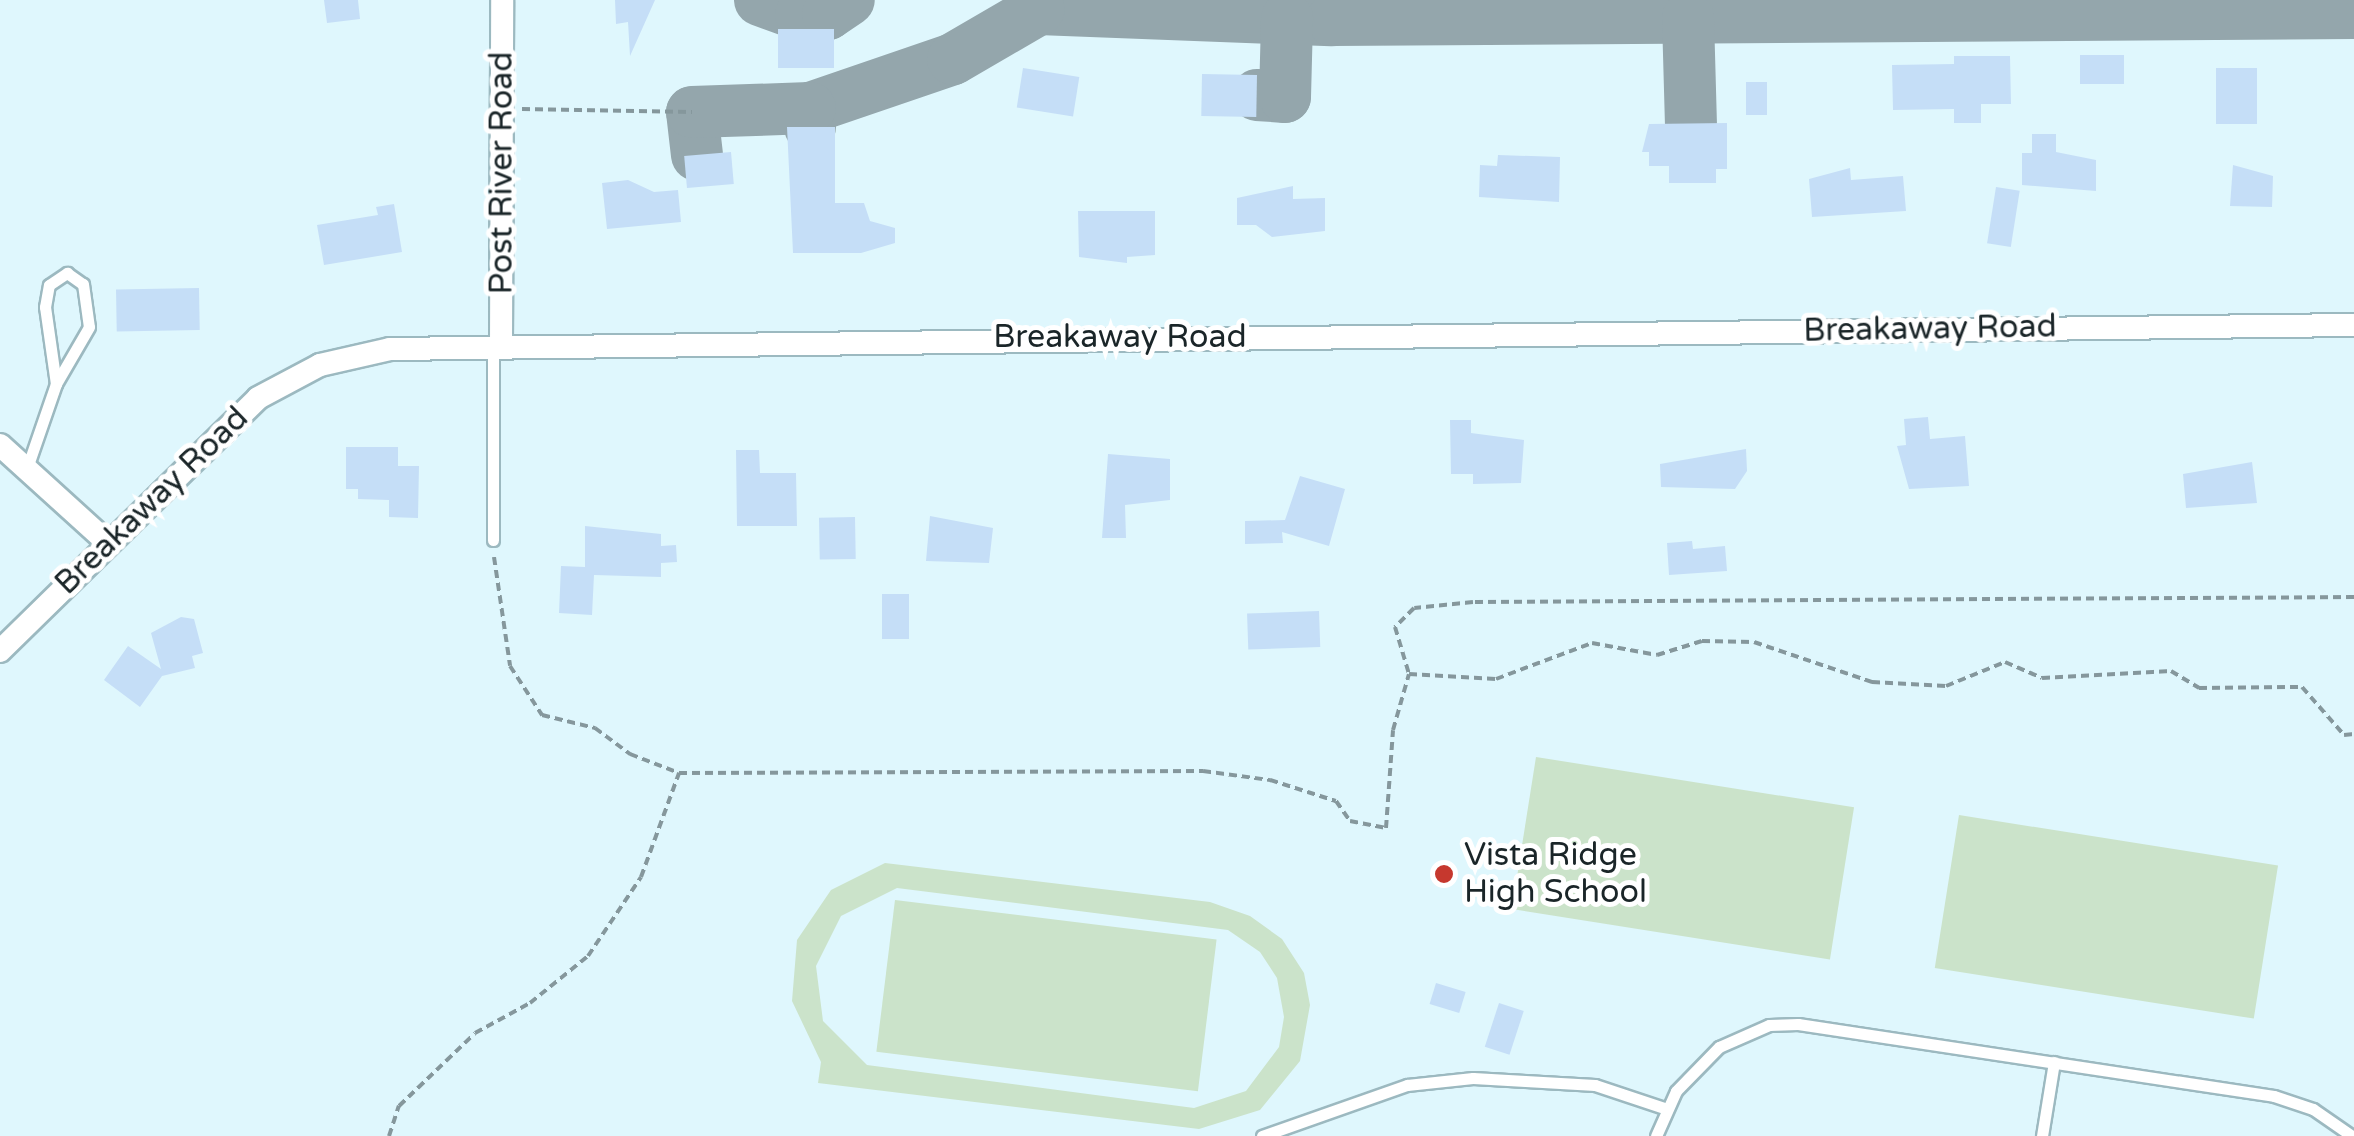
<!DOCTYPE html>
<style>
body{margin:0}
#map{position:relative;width:2354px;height:1136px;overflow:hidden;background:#dff7fd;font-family:"Varela Round",sans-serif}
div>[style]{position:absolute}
.green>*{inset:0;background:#cbe3ca;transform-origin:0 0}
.taxiway>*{height:52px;margin:-26px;padding:0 26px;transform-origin:26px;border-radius:26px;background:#94a6ac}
.building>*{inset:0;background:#c5def7;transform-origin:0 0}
.path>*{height:4px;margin-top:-2px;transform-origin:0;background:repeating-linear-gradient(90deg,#85979c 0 8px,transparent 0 13px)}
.roads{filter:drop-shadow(2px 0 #9cb9c0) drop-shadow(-2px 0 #9cb9c0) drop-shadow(0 2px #9cb9c0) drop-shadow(0 -2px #9cb9c0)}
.service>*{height:11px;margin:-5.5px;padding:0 5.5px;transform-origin:5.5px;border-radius:5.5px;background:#fff}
.minor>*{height:22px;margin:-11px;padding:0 11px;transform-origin:11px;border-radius:11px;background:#fff}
.dots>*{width:28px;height:28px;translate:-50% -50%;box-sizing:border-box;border:5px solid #fff;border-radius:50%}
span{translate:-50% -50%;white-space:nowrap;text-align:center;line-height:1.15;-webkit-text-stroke:10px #fff;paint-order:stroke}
.street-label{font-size:32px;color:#1a2528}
.poi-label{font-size:32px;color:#1a2528}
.left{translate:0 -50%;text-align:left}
</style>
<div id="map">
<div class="green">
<div style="left:1536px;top:757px;width:322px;height:154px;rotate:9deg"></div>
<div style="left:1959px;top:815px;width:323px;height:155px;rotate:9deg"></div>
<div style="clip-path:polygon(evenodd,885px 863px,1210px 902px,1250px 916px,1282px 939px,1304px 973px,1310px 1005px,1300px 1061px,1260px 1110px,1199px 1129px,818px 1083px,821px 1062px,792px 1001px,797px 940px,831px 890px,885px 863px,897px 888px,1228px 930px,1260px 952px,1277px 978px,1284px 1017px,1279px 1047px,1246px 1091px,1194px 1108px,867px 1065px,823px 1021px,816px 966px,841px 916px,897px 888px)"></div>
<div style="left:895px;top:900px;width:324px;height:153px;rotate:7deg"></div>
</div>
<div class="taxiway">
<div style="left:760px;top:0;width:44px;rotate:20.1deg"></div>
<div style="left:801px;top:15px;width:27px;rotate:-2deg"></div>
<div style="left:828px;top:14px;width:25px;rotate:-34deg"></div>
<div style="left:1031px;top:0;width:12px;rotate:48deg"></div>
<div style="left:1039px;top:9px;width:293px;rotate:2.2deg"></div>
<div style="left:1332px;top:20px;width:1022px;rotate:-0.39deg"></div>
<div style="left:1688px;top:18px;width:105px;rotate:88.4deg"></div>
<div style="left:1257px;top:95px;width:28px;rotate:4deg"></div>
<div style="left:1285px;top:97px;width:79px;rotate:-88.5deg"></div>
<div style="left:810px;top:127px;width:19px;rotate:-90deg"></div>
<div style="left:810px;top:108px;width:151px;rotate:-18.9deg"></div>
<div style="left:953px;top:59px;width:99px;rotate:-30.2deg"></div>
<div style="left:697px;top:155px;width:43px;rotate:-96.6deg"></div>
<div style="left:692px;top:112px;width:118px;rotate:-1.9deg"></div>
</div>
<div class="building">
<div style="clip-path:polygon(324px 0,358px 0,360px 19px,327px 23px)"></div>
<div style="clip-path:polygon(615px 0,655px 0,630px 56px,628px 22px,616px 24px)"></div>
<div style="left:834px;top:29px;width:39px;height:56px;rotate:90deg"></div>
<div style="left:2124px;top:55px;width:29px;height:44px;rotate:90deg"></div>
<div style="clip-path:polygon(1954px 56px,2010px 56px,2011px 104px,1981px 104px,1981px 123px,1954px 123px,1954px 109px,1893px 110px,1892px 65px,1954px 64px)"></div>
<div style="left:1023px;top:68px;width:57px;height:40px;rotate:9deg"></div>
<div style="left:2216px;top:68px;width:41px;height:56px"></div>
<div style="left:1202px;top:74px;width:55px;height:42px;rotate:1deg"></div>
<div style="left:1767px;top:82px;width:33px;height:21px;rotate:90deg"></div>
<div style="clip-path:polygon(1727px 123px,1727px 169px,1716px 169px,1716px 183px,1669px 183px,1669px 166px,1649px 166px,1649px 152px,1642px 152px,1649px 124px)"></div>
<div style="clip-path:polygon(787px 127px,835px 127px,835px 203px,864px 203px,870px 221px,895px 228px,895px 243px,861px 253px,793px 253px)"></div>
<div style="clip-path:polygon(2032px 134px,2056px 134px,2056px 152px,2096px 160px,2096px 191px,2022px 185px,2022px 153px,2032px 153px)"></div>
<div style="left:731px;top:152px;width:32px;height:47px;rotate:85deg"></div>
<div style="clip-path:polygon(1498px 155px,1560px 157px,1559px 202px,1479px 197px,1480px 165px,1497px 166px)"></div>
<div style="clip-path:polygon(2233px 165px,2273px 176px,2272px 207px,2230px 206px)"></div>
<div style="clip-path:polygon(1850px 168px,1851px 180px,1903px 176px,1906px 211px,1812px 217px,1809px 179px)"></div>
<div style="clip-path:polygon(628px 180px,654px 192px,678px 190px,681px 222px,607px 229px,602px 183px)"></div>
<div style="clip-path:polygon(1293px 186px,1293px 199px,1325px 198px,1325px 231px,1272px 237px,1256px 225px,1237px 225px,1237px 198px)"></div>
<div style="left:1996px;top:187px;width:24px;height:57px;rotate:9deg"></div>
<div style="clip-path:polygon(394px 204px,402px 252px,324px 265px,317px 225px,378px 215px,376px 207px)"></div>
<div style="clip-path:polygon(1078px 211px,1155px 211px,1155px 255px,1127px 257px,1127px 263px,1079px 257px)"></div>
<div style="left:199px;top:288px;width:42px;height:83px;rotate:89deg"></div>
<div style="clip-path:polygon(1928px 417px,1930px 439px,1965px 436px,1969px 486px,1909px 489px,1897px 446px,1906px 445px,1904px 419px)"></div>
<div style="clip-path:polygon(1450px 420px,1471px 420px,1471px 433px,1524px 440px,1521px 483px,1473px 484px,1473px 474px,1451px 474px)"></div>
<div style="clip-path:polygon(346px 447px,398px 447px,398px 466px,419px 466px,418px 518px,389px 517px,389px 500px,358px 499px,358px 489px,346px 489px)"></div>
<div style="clip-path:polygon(1746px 449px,1747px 471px,1735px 489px,1661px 487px,1660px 464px)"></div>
<div style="clip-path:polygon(736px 450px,759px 450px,760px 473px,796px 473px,797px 526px,737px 526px)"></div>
<div style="clip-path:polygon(1108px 454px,1170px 459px,1170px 500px,1125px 505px,1126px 538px,1102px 538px)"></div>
<div style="clip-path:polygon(2252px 462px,2257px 503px,2186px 508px,2183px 474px)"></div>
<div style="clip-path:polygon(1300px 476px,1345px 489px,1329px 546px,1282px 532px,1283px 543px,1245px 544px,1245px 521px,1285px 520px)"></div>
<div style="clip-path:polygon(930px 516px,993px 528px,989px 563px,926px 561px)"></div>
<div style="left:855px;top:517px;width:42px;height:36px;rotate:89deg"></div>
<div style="clip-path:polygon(585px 526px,661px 534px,661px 546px,676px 545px,677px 562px,661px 563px,661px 577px,594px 575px,592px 615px,559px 613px,561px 566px,585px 567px)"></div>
<div style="clip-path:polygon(1692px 541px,1693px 549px,1725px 546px,1727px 571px,1669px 575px,1667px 543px)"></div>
<div style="left:882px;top:594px;width:27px;height:45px"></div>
<div style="left:1319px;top:611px;width:36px;height:72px;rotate:88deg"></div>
<div style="clip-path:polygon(181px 617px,194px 619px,203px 653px,192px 656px,195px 668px,162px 676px,140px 707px,104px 680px,128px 646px,161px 669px,151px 633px)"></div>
<div style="left:1436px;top:983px;width:31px;height:22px;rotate:17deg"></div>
<div style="left:1499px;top:1003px;width:26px;height:46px;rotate:18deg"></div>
</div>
<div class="path">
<div style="left:522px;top:109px;width:170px;rotate:1deg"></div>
<div style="left:494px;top:557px;width:110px;rotate:81.6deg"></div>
<div style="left:510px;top:666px;width:59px;rotate:56.9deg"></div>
<div style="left:542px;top:715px;width:55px;rotate:13.8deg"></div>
<div style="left:595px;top:728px;width:44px;rotate:36.6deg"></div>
<div style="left:630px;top:754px;width:53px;rotate:21.2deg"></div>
<div style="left:2354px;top:597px;width:881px;rotate:179.67deg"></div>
<div style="left:1473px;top:602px;width:59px;rotate:174.2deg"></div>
<div style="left:1414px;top:608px;width:27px;rotate:135deg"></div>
<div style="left:1395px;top:627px;width:49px;rotate:73.4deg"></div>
<div style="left:1409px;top:674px;width:87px;rotate:3.3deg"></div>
<div style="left:1496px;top:679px;width:103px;rotate:-20.6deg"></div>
<div style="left:1592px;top:643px;width:66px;rotate:10.5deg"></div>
<div style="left:1657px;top:655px;width:47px;rotate:-17.3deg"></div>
<div style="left:1702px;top:641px;width:52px;rotate:1.1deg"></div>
<div style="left:1754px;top:642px;width:125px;rotate:18.7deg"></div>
<div style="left:1872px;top:682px;width:74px;rotate:3.1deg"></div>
<div style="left:1946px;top:686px;width:64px;rotate:-22.1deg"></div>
<div style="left:2005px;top:662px;width:40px;rotate:23.4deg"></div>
<div style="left:2042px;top:678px;width:129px;rotate:-3.1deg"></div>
<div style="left:2171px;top:671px;width:33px;rotate:31deg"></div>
<div style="left:2199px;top:688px;width:103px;rotate:-0.6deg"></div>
<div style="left:2302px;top:687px;width:64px;rotate:48.8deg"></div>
<div style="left:2344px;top:735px;width:10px;rotate:-6deg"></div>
<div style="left:389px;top:1136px;width:32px;rotate:-72deg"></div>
<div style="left:399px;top:1106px;width:105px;rotate:-43.8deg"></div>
<div style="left:475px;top:1033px;width:63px;rotate:-28.6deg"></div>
<div style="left:530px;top:1003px;width:75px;rotate:-39deg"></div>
<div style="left:588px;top:956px;width:95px;rotate:-56.1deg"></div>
<div style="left:641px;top:877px;width:111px;rotate:-69.9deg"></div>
<div style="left:679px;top:773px;width:524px;rotate:-0.22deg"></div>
<div style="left:1203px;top:771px;width:68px;rotate:7.7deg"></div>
<div style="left:1270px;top:780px;width:69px;rotate:17.7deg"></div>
<div style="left:1336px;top:801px;width:24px;rotate:55deg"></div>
<div style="left:1350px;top:821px;width:37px;rotate:11deg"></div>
<div style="left:1386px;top:828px;width:98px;rotate:-85.9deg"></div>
<div style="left:1393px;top:730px;width:58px;rotate:-74.1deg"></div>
</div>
<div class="roads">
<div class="service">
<div style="left:493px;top:346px;width:194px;rotate:90deg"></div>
<div style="left:27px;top:468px;width:89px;rotate:-71deg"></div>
<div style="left:56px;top:384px;width:78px;rotate:-98.1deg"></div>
<div style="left:45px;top:307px;width:22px;rotate:-80deg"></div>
<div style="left:49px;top:285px;width:22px;rotate:-34deg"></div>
<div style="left:67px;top:273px;width:19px;rotate:35deg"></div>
<div style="left:83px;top:284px;width:43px;rotate:82.1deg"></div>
<div style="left:89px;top:327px;width:66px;rotate:120.1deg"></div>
<div style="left:1262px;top:1136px;width:154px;rotate:-19.4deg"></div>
<div style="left:1407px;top:1085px;width:66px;rotate:-6.1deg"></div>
<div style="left:1473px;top:1078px;width:122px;rotate:3.3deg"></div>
<div style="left:1595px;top:1085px;width:76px;rotate:18.4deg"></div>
<div style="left:1656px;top:1136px;width:49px;rotate:-66deg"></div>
<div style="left:1676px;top:1091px;width:62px;rotate:-45.7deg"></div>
<div style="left:1719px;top:1047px;width:55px;rotate:-23.7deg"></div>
<div style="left:1769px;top:1025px;width:29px;rotate:-2deg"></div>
<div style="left:1798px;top:1024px;width:481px;rotate:8.6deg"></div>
<div style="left:2274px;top:1096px;width:41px;rotate:18.4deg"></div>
<div style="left:2313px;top:1109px;width:47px;rotate:34.7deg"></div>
<div style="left:2042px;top:1136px;width:75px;rotate:-80.8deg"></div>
</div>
<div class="minor">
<div style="left:501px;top:345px;width:345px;rotate:-89.8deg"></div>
<div style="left:0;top:445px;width:146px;rotate:42.2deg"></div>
<div style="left:0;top:651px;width:361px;rotate:-44.4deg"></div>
<div style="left:258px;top:398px;width:70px;rotate:-28deg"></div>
<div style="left:320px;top:365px;width:72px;rotate:-12.9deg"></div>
<div style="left:390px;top:349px;width:1964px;rotate:-0.7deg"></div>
</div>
</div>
<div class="dots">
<div style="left:1444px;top:874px;background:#c6382e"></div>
</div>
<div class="street-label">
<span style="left:502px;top:173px;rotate:-90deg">Post River Road</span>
<span style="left:1930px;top:329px;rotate:-1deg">Breakaway Road</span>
<span style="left:1120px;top:337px">Breakaway Road</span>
<span style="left:152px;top:501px;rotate:-44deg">Breakaway Road</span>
</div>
<div class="poi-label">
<span class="left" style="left:1464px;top:874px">Vista Ridge<br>High School</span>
</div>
</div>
